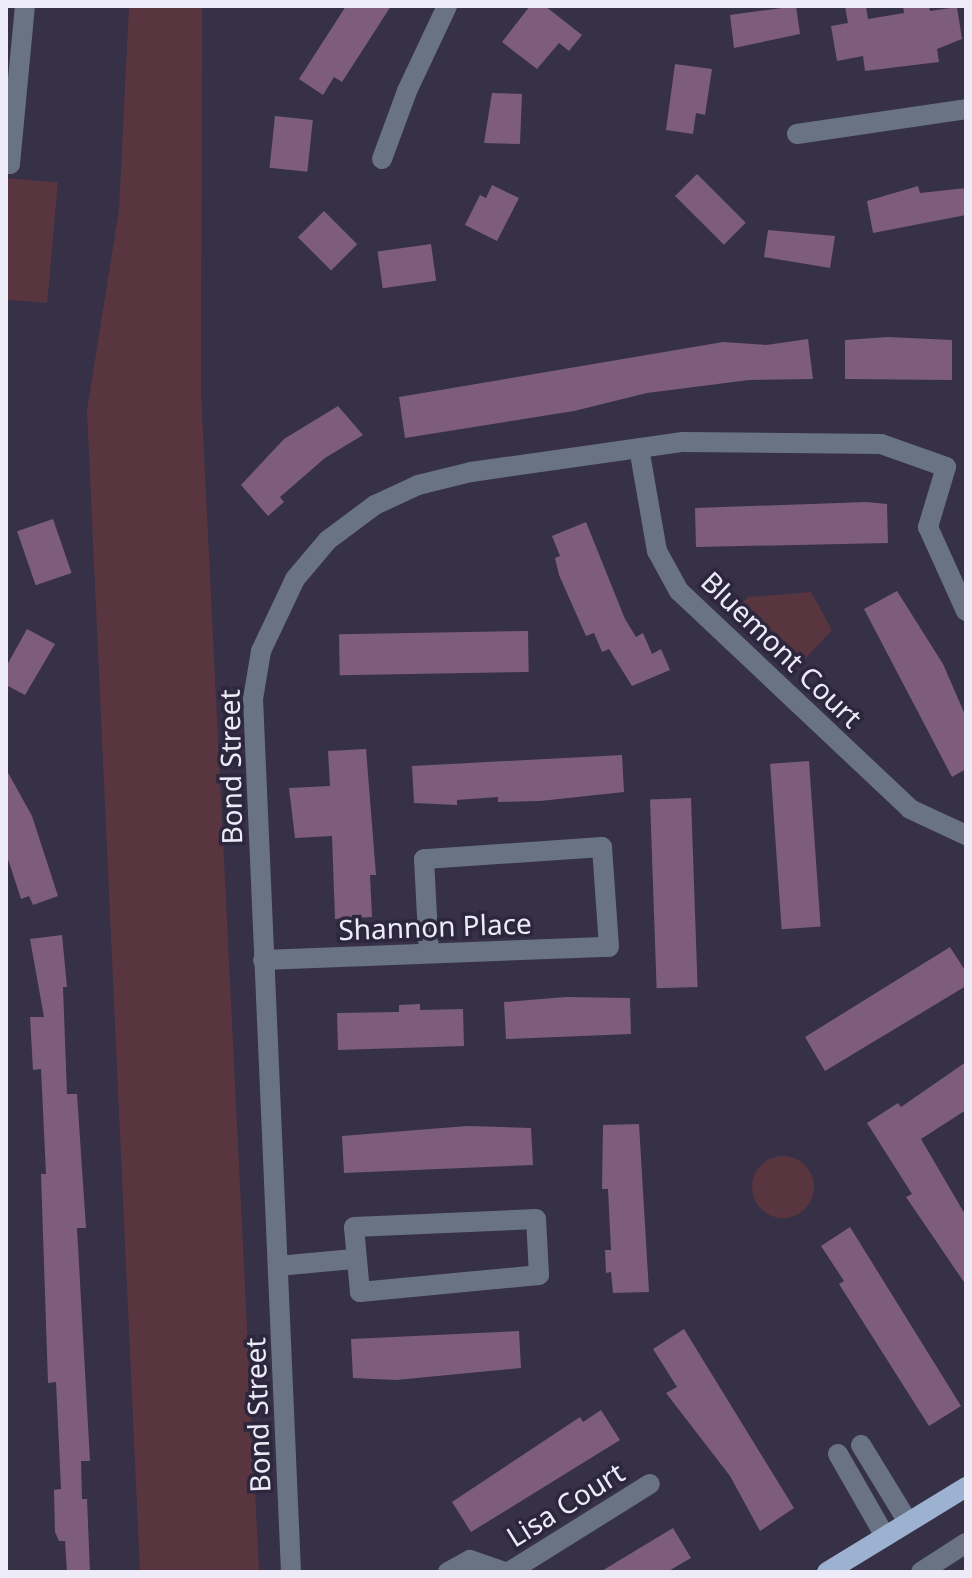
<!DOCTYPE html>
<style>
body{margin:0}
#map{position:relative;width:972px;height:1578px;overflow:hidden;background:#363146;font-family:"Noto Sans",sans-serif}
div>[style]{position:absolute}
.green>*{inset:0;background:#59363f;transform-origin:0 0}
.round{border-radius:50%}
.building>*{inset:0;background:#7d5d7b;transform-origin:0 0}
.minor>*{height:20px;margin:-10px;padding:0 10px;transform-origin:10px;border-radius:10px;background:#6a7383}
.major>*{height:20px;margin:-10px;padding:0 10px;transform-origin:10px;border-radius:10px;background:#9db1d1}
span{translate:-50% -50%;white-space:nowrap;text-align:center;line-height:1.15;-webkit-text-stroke:7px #2c273c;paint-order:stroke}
.street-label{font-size:28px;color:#eeebf9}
.frame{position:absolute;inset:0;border:8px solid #eeebf9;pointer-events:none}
</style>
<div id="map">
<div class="green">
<div style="clip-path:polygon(129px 6px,202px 6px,201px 393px,259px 1572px,140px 1572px,87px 410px,119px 210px)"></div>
<div style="left:6px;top:178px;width:52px;height:121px;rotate:5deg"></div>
<div style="clip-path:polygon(811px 592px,832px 630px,805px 659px,741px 604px,748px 597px)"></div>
<div class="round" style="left:752px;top:1156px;width:62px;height:62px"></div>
</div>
<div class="building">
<div style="clip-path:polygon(346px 6px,391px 6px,342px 82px,334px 77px,323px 95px,299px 79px)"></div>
<div style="clip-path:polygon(530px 6px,545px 6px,582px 35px,569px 51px,559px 43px,537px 69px,502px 42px)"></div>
<div style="clip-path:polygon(796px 6px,800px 34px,734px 48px,730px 15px)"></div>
<div style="clip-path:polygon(845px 6px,866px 6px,868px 19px,904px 13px,903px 6px,929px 6px,930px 11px,957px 7px,962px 39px,937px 49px,939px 62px,865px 71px,863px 56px,837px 61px,831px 26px,848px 23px)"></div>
<div style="clip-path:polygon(675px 64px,712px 69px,705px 115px,696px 113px,693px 134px,666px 130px)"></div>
<div style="clip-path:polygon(492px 93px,522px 94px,520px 144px,484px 143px)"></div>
<div style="left:275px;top:116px;width:38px;height:52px;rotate:6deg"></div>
<div style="left:697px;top:174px;width:69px;height:31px;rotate:45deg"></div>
<div style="clip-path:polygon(492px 185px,519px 198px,497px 241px,465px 225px,480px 195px,486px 198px)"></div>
<div style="clip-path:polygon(918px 186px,920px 193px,966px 188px,966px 215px,873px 233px,867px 201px)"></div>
<div style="left:324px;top:211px;width:47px;height:37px;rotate:45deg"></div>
<div style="clip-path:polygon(768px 230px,835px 236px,830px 268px,764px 257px)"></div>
<div style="left:431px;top:244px;width:37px;height:54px;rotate:82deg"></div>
<div style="clip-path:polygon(888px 337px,952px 340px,952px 380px,845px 379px,845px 340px)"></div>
<div style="clip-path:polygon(808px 339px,813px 379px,749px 380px,647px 393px,574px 411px,405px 438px,399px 397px,723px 342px,766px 345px)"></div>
<div style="clip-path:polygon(338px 406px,363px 435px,325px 458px,280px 497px,284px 502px,268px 516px,241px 485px,284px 439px)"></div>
<div style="clip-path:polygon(866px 502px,887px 504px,888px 543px,696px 547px,695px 508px)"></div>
<div style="left:53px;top:519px;width:57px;height:38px;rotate:71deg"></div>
<div style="clip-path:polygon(586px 522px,625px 619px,636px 637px,643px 633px,652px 654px,661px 649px,670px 670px,632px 686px,609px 649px,602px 652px,594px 633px,586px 636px,559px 575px,555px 558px,560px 556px,552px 536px)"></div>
<div style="clip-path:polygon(897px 591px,943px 664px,966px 717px,966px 769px,952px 777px,864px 609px)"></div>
<div style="clip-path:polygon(27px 629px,55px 644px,25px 695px,6px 685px,6px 667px)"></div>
<div style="left:528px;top:631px;width:41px;height:189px;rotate:89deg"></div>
<div style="clip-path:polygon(366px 749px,376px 875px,370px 875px,372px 917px,335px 919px,332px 836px,295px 838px,289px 788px,330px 786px,328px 751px)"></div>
<div style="clip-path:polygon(622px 755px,624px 792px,540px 801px,498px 802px,498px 797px,457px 800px,457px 805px,414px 803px,412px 766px)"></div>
<div style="left:809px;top:761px;width:166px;height:39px;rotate:86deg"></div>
<div style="clip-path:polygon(6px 769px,32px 816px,58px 896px,33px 905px,29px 896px,21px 899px,6px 853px)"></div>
<div style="left:691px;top:798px;width:189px;height:41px;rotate:88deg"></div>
<div style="clip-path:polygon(62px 935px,67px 987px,63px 987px,67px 1094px,77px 1094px,86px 1228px,77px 1228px,90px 1461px,81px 1461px,82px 1499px,87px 1499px,90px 1572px,67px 1572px,65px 1541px,59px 1541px,55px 1532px,54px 1490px,61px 1489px,56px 1382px,48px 1383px,41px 1174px,46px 1174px,41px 1069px,33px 1070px,30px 1017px,44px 1017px,30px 939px)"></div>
<div style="clip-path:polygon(950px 947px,966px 972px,966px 986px,825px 1071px,805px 1037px)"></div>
<div style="clip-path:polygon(566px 997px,630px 998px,631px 1034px,506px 1039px,504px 1002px)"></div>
<div style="clip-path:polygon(420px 1004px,420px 1010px,463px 1009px,464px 1046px,338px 1050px,337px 1013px,399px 1012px,399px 1005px)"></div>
<div style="clip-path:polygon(966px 1062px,966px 1110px,921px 1139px,966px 1216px,966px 1285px,906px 1197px,912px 1194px,867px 1123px,898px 1103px,901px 1107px)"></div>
<div style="clip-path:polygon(639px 1124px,649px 1292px,613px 1293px,611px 1272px,606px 1273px,605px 1250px,611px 1250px,608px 1189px,602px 1189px,603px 1125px)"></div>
<div style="clip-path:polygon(467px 1126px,531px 1128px,533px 1165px,344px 1173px,342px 1136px)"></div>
<div style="clip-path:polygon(850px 1227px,961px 1406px,929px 1426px,839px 1284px,844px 1281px,821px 1246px)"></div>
<div style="clip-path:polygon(684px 1329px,794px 1508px,760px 1531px,730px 1476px,666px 1393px,677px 1387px,653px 1349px)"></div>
<div style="clip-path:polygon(519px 1331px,521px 1368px,396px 1380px,353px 1378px,351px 1339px)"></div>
<div style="clip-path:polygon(601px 1410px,620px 1440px,471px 1532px,452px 1502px,580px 1417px,583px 1422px)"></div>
<div style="clip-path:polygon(673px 1528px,691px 1558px,667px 1572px,600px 1572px)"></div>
</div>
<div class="minor">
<div style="left:797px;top:134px;width:171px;rotate:-8.4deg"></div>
<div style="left:382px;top:159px;width:72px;rotate:-69.8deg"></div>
<div style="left:407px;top:91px;width:94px;rotate:-64.8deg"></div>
<div style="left:6px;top:163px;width:4px;rotate:14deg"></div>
<div style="left:10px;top:164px;width:159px;rotate:-84.6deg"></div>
<div style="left:639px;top:448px;width:105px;rotate:80.1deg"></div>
<div style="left:657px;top:551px;width:46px;rotate:61.2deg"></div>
<div style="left:679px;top:591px;width:318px;rotate:43.3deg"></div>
<div style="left:910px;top:809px;width:62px;rotate:24.9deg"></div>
<div style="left:263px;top:960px;width:346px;rotate:-2.2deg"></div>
<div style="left:609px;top:947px;width:100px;rotate:-94deg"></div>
<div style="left:602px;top:847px;width:178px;rotate:176.1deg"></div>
<div style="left:424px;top:859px;width:94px;rotate:87deg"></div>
<div style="left:536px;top:1219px;width:56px;rotate:86.9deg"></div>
<div style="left:539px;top:1275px;width:180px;rotate:174.6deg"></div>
<div style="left:360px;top:1292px;width:65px;rotate:-95.3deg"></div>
<div style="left:354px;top:1227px;width:182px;rotate:-2.5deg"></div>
<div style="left:278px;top:1266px;width:76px;rotate:-5.3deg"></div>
<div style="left:861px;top:1445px;width:90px;rotate:58.6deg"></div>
<div style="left:838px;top:1454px;width:95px;rotate:60.2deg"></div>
<div style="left:291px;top:1572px;width:874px;rotate:-92.49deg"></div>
<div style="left:253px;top:699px;width:49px;rotate:-80.5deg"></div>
<div style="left:261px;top:651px;width:80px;rotate:-64.7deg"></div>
<div style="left:295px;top:579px;width:51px;rotate:-49.8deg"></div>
<div style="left:328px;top:540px;width:59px;rotate:-36.7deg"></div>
<div style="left:375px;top:505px;width:47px;rotate:-24.9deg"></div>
<div style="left:418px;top:485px;width:55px;rotate:-13.8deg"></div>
<div style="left:471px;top:472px;width:214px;rotate:-8.1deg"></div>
<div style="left:683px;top:442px;width:198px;rotate:0.6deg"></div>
<div style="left:881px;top:444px;width:69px;rotate:19.5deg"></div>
<div style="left:946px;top:467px;width:63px;rotate:106.7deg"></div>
<div style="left:928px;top:527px;width:92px;rotate:65.7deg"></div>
<div style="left:448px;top:1572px;width:25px;rotate:-29deg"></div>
<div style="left:470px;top:1560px;width:36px;rotate:19deg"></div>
<div style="left:509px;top:1572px;width:166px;rotate:-32deg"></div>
<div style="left:921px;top:1572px;width:54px;rotate:-32.8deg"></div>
</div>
<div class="major">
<div style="left:827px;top:1572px;width:163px;rotate:-31.4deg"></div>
</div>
<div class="street-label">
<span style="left:782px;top:649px;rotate:44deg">Bluemont Court</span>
<span style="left:230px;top:767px;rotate:-91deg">Bond Street</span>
<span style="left:435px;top:926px;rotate:-2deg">Shannon Place</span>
<span style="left:257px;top:1415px;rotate:-92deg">Bond Street</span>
<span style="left:565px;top:1504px;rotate:-32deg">Lisa Court</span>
</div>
<div class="frame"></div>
</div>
